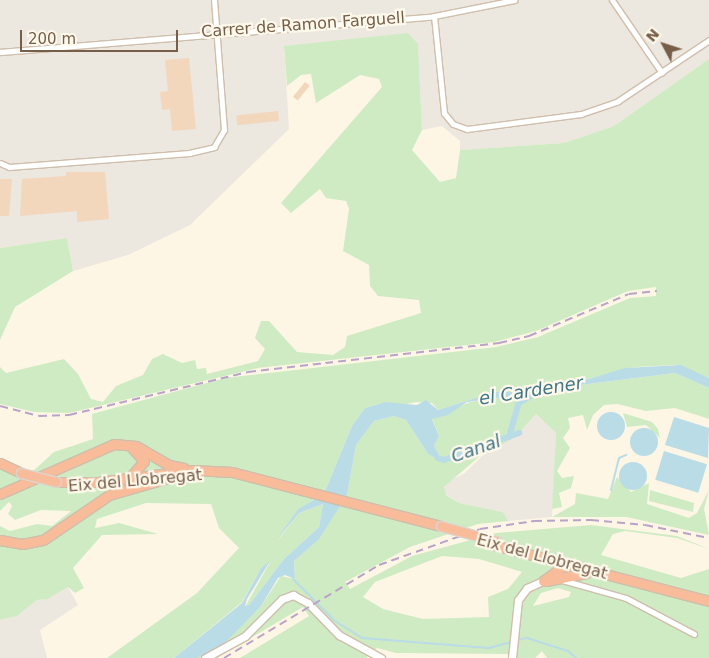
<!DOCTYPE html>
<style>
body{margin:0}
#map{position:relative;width:709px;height:658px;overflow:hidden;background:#fdf6e5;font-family:"DejaVu Sans",sans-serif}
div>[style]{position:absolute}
.industrial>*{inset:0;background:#ece7df}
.green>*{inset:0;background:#cfebc3}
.water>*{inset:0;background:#b9dce7;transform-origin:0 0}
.round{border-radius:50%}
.stream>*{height:2px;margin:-1px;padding:0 1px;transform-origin:1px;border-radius:1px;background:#b9dce7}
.canal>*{height:5.5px;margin:-2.75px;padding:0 2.75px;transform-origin:2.75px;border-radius:2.75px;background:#b9dce7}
.building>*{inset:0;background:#f3d7bc;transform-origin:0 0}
.roads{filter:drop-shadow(1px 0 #cfbeab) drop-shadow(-1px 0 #cfbeab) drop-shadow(0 1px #cfbeab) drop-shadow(0 -1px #cfbeab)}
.street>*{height:5px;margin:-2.5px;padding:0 2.5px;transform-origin:2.5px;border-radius:2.5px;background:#fff}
.secondary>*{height:7px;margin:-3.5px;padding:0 3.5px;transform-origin:3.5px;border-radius:3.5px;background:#fff}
.highway>*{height:9px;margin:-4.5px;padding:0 4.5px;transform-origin:4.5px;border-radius:4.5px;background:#f8bc9b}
.rail>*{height:2px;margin-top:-1px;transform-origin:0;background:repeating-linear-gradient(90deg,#baa3c7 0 8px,transparent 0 13px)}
.bridges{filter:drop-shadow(1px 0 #dbd5d0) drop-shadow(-1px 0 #dbd5d0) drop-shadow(0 1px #dbd5d0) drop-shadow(0 -1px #dbd5d0)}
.highway-bridge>*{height:9px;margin:-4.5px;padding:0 4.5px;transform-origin:4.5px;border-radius:4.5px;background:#f8bc9b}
span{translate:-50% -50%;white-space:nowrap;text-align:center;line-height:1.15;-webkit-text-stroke:4.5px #fff9ec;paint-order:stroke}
.street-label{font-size:16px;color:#765e49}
.water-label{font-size:18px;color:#42778a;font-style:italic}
.north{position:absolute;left:639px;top:20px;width:50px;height:50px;-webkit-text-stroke:4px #fff9ec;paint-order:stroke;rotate:310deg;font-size:14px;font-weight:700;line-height:20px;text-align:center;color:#765e49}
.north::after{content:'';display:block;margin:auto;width:18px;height:22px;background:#765e49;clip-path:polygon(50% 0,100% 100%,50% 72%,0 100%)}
.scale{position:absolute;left:20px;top:30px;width:158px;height:22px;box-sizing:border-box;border:2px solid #765e49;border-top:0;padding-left:6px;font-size:15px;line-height:18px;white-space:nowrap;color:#765e49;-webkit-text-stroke:4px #fff9ec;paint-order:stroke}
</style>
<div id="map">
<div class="industrial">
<div style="clip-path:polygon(0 0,709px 0,709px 59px,614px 126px,564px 143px,460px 150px,460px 141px,442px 126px,422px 130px,418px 44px,284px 46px,289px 129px,190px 225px,128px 255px,73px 271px,67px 238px,0 248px)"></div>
<div style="clip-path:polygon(536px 414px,556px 433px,552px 517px,508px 521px,503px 512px,459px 503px,444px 493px,445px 483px,465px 473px,488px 450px,514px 438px)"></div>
<div style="clip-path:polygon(68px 587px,78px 605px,40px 630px,47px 658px,0 658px,0 620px,17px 616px,37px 600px,48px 599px)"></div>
</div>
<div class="green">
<div style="clip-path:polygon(408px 33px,418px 44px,422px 130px,412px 150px,440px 182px,456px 178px,460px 150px,564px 143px,614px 126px,709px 59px,709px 378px,675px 365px,635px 367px,589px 379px,537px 384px,521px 393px,494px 392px,438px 410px,432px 403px,416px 402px,397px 406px,381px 403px,365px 408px,352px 426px,324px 494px,298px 509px,277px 541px,299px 513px,323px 504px,319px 527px,284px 559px,249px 605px,245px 607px,270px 562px,261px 568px,242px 602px,174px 658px,107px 658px,197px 593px,239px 548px,219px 528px,211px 504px,146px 503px,97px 519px,95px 528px,119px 523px,158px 534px,102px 535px,73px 568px,84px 588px,75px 593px,68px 587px,48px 599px,37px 600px,17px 616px,0 620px,0 526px,10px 531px,37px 524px,52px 526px,71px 511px,41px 510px,15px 520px,8px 514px,12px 506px,9px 502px,0 511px,0 460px,32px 472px,54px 452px,93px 439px,92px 414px,225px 378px,496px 347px,538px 337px,630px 298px,656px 296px,656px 287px,628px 291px,536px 331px,494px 342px,258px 368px,69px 413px,34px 412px,0 404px,0 367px,6px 373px,64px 359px,78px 374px,91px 399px,103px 402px,116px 386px,143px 375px,152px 359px,163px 354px,182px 363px,195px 360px,197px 369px,206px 368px,207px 374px,258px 361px,265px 349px,255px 338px,261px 321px,269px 321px,297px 352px,333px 355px,345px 347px,347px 336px,421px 313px,419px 300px,378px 296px,370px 286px,369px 265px,343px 251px,349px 209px,346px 201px,326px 198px,320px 189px,291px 213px,281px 203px,382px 87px,379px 79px,360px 75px,316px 103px,311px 74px,301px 75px,287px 86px,284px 46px)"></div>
<div style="clip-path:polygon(67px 238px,73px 271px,15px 307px,0 340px,0 248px)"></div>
<div style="clip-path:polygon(evenodd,675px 373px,709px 388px,709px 419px,675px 408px,646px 411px,617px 404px,604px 405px,593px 415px,587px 430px,583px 415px,568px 418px,570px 428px,563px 438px,570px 448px,557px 471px,562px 478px,574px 476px,571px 488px,559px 493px,562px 507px,552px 509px,556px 433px,536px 414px,514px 438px,481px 455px,444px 487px,446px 495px,459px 503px,503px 512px,508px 521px,478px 524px,410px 547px,345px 582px,350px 589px,412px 556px,496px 533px,591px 525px,677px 536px,709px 549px,677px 538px,625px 531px,613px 534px,601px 555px,681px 578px,709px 569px,709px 658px,547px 658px,542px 651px,535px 658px,511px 658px,507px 654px,396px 653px,377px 648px,366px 658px,240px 658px,309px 616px,303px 607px,217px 658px,197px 658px,229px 638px,261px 606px,281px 576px,295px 579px,294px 561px,315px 542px,347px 495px,356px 445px,374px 421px,394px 416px,406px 420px,428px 454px,444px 463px,434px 446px,439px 436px,432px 418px,470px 402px,514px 396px,524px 402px,549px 389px,675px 373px,442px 556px,479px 559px,522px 572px,508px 589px,488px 597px,489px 617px,423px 619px,383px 609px,363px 597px,375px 582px,442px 556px,675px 373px,558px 588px,571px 592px,569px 597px,533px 606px,541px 593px,558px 588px)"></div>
<div style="clip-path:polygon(623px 413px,652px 422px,658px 429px,660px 438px,646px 425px,627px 427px)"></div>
<div style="clip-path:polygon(617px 477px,631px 492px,649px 483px,647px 504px,689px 518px,697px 513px,709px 490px,704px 509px,709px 535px,626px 517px,552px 517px,575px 504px,576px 493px,608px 499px)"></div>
<div style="clip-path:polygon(650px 490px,694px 503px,693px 512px,649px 501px)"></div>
</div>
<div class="water">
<div style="clip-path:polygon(681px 365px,709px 378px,709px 388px,675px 373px,549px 389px,521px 405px,514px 396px,467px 402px,448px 415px,432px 419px,439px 436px,434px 446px,444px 463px,428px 454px,406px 420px,394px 416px,374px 421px,356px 445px,347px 495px,319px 539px,294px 561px,295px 579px,285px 575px,278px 578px,261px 606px,224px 644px,197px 658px,174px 658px,242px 603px,261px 568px,270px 561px,247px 599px,245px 606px,249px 605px,284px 559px,319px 527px,323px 504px,299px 513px,276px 541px,298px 509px,324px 494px,352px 426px,365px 408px,385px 402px,417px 405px,426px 400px,438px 410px,494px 392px,521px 392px,537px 384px,589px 379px,625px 368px)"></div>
<div class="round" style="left:597px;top:412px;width:28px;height:28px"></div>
<div style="clip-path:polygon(674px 417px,709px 428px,708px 458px,665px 445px)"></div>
<div class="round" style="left:630px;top:428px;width:28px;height:28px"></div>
<div style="left:664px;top:451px;width:45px;height:30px;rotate:17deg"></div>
<div class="round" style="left:619px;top:462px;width:28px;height:28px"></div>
</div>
<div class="stream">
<div style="left:611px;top:490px;width:33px;rotate:-76deg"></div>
<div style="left:619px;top:458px;width:8px;rotate:-23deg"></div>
<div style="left:293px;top:579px;width:59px;rotate:45deg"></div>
<div style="left:335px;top:621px;width:32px;rotate:32deg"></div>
<div style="left:362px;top:638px;width:127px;rotate:4.5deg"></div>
<div style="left:489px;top:648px;width:39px;rotate:-15deg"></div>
<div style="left:527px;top:638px;width:43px;rotate:17.6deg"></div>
<div style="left:568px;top:651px;width:11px;rotate:41deg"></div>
</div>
<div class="canal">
<div style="left:509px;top:437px;width:40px;rotate:-74deg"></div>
<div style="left:438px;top:458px;width:6px;rotate:18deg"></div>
<div style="left:444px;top:460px;width:80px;rotate:-19.8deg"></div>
</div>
<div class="building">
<div style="clip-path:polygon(189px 58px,196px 129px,172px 131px,170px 109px,162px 110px,160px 92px,168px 91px,165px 60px)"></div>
<div style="left:305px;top:82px;width:6px;height:19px;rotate:39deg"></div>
<div style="left:278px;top:111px;width:10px;height:42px;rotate:84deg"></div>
<div style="clip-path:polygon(66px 172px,105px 172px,109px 219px,77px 222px,77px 211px,20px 216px,22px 179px,66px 176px)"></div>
<div style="clip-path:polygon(0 179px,12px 179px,9px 216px,0 216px)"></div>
</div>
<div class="roads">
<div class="street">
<div style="left:612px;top:0;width:88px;rotate:55.6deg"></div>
<div style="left:434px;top:16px;width:98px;rotate:84.1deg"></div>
<div style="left:444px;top:113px;width:14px;rotate:51deg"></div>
<div style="left:453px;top:124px;width:15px;rotate:20deg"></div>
<div style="left:467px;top:129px;width:115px;rotate:-7.5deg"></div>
<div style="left:581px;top:114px;width:39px;rotate:-19deg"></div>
<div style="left:618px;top:101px;width:110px;rotate:-33.8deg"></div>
<div style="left:0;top:52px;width:435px;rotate:-4.7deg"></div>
<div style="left:434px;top:16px;width:82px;rotate:-11.3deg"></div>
<div style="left:0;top:163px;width:10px;rotate:24deg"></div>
<div style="left:9px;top:167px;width:181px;rotate:-4.4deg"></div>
<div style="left:189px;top:153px;width:26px;rotate:-13deg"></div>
<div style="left:214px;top:147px;width:20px;rotate:-60deg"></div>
<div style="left:224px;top:130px;width:130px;rotate:-94.4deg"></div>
<div style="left:562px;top:580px;width:66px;rotate:15.7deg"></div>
<div style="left:626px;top:598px;width:77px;rotate:27.9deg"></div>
</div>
<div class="secondary">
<div style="left:205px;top:658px;width:46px;rotate:-28.8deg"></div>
<div style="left:245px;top:636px;width:52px;rotate:-45deg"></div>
<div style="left:282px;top:599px;width:12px;rotate:-20deg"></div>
<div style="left:293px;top:595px;width:17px;rotate:28deg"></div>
<div style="left:308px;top:603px;width:45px;rotate:45.9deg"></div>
<div style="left:339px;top:635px;width:48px;rotate:28.7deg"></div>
<div style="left:512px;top:658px;width:58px;rotate:-84.1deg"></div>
<div style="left:518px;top:600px;width:15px;rotate:-53deg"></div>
<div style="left:527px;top:588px;width:17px;rotate:-24deg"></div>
</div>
<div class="highway">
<div style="left:0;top:463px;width:23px;rotate:25deg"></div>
<div style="left:132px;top:475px;width:18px;rotate:-49deg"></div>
<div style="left:144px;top:461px;width:16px;rotate:-133deg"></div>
<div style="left:56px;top:482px;width:42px"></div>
<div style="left:98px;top:482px;width:95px;rotate:-7.3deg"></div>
<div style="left:192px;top:470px;width:40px;rotate:2.9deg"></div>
<div style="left:232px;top:472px;width:216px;rotate:14.5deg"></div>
<div style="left:0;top:494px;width:124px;rotate:-23.7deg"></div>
<div style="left:114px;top:444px;width:22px;rotate:5deg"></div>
<div style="left:136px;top:446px;width:38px;rotate:30deg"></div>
<div style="left:169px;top:465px;width:15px;rotate:11deg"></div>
<div style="left:0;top:540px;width:22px;rotate:10deg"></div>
<div style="left:22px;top:544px;width:21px;rotate:-11deg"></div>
<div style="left:43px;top:540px;width:80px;rotate:-34.3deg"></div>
<div style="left:109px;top:495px;width:61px;rotate:-16.1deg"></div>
<div style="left:486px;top:543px;width:230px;rotate:14.6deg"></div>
<div style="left:543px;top:581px;width:31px;rotate:-36deg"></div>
<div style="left:546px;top:581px;width:41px;rotate:-11.3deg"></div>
</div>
</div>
<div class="rail">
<div style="left:0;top:406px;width:40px;rotate:14.4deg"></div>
<div style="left:39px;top:416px;width:30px;rotate:-2deg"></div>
<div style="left:69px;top:415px;width:184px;rotate:-13.5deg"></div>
<div style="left:248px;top:372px;width:253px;rotate:-6.6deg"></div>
<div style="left:499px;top:343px;width:31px;rotate:-13deg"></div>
<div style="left:529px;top:336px;width:108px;rotate:-22.8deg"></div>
<div style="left:629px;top:294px;width:28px;rotate:-6deg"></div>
<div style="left:224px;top:658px;width:181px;rotate:-31deg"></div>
<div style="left:379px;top:565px;width:107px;rotate:-19.6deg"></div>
<div style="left:480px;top:529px;width:55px;rotate:-8.4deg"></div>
<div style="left:534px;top:521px;width:57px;rotate:-1deg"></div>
<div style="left:591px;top:520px;width:54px;rotate:5.3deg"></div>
<div style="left:645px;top:525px;width:65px;rotate:11.5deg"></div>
</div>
<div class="bridges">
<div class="highway-bridge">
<div style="left:21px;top:473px;width:36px;rotate:14deg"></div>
<div style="left:441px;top:526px;width:57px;rotate:15.3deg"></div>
</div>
</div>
<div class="street-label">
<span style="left:303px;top:25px;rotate:-4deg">Carrer de Ramon Farguell</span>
<span style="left:135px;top:481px;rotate:-5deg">Eix del Llobregat</span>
<span style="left:542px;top:557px;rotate:15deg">Eix del Llobregat</span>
</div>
<div class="water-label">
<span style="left:531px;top:391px;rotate:-9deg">el Cardener</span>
<span style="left:476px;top:449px;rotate:-19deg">Canal</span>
</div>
<div class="north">N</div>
<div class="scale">200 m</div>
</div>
